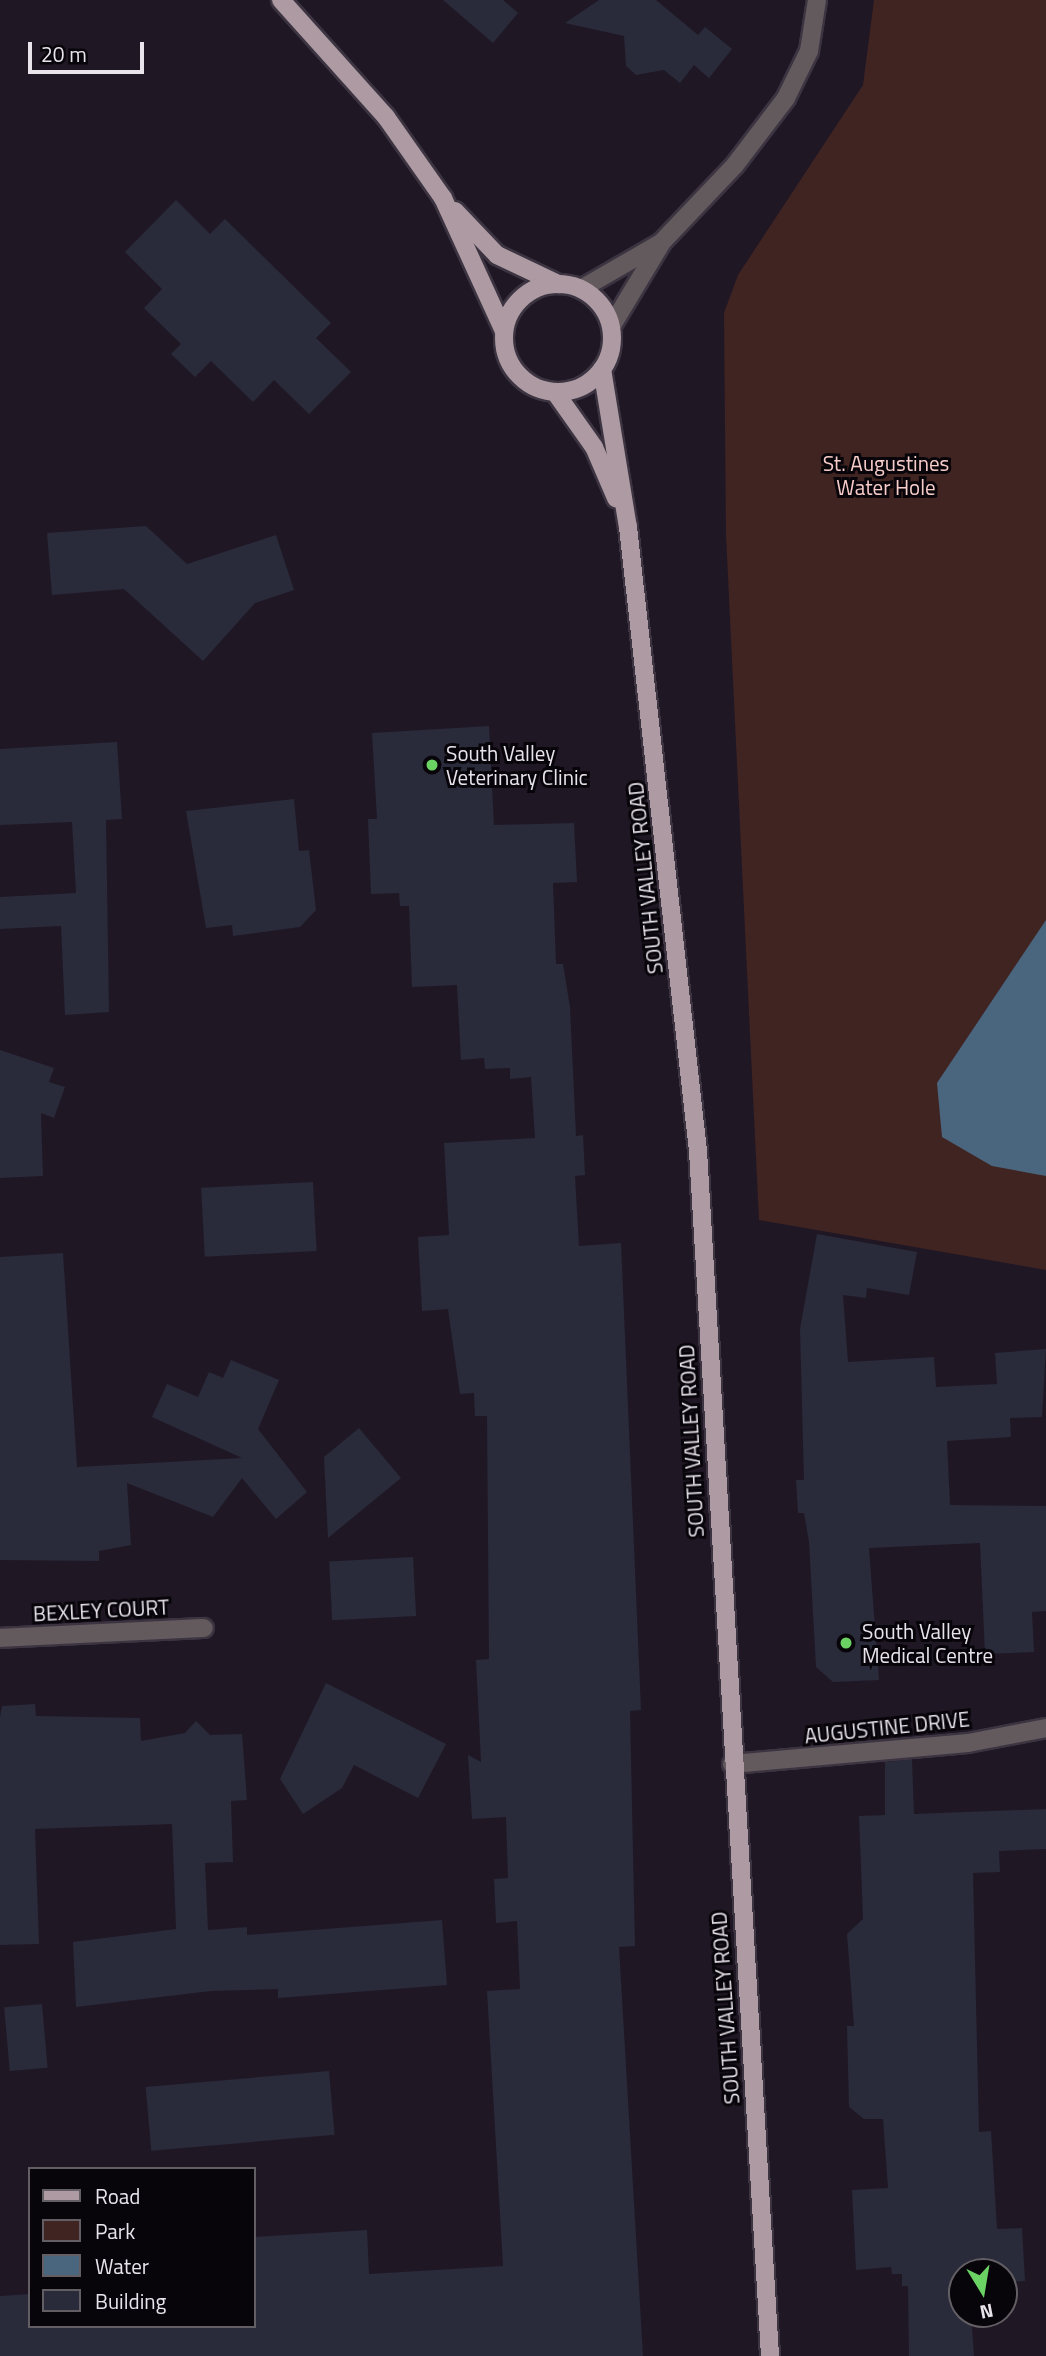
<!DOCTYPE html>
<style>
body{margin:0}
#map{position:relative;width:1046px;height:2356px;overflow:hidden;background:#201725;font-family:"Titillium Web",sans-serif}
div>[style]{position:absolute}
.green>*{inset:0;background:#402422}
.water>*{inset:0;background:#4a667f}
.building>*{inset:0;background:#292a3a;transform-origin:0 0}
.roads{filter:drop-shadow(2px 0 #3c3441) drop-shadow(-2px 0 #3c3441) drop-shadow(0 2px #3c3441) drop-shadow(0 -2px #3c3441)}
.minor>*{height:18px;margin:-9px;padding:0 9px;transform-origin:9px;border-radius:9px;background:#635a5e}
.major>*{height:18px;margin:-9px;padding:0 9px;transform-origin:9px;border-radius:9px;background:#ad9aa3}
.major>.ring{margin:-9px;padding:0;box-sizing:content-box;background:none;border:18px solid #ad9aa3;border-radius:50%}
.dots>*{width:19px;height:19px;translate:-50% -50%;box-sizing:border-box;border:4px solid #08050a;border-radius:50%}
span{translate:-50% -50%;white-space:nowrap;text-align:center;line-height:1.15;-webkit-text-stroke:6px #08050a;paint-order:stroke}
.park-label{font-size:21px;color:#f7ccc9}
.poi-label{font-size:21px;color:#e9e3ec}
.left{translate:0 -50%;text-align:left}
.street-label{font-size:21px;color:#e9e3ec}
.legend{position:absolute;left:28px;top:2167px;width:228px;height:161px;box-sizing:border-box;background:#08050a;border:2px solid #625e64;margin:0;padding:9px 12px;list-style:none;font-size:21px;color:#e9e3ec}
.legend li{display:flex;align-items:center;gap:14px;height:35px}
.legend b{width:35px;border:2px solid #625e64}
.north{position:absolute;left:948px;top:2258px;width:70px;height:70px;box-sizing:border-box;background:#08050a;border:2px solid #625e64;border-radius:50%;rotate:169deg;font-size:19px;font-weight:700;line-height:28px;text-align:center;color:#e9e3ec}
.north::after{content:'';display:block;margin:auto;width:24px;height:32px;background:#6ad363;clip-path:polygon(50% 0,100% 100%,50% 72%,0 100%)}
.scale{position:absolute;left:28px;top:42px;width:116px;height:32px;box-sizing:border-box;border:4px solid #e9e3ec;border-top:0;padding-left:9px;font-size:21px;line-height:24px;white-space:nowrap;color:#e9e3ec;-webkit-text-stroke:5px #08050a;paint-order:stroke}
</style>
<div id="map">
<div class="green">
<div style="clip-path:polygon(874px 0,1046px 0,1046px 1270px,759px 1220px,726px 535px,724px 313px,738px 275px,863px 85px)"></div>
</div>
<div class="water">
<div style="clip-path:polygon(1046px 920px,1046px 1176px,992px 1166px,942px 1137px,937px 1083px)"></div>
</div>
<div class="building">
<div style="clip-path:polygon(443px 0,503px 0,518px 13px,493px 43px)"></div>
<div style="clip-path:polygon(599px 0,656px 0,698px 35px,705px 27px,732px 49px,709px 78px,694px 65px,680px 83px,664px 70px,636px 75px,626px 66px,624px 36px,565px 23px)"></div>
<div style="clip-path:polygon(176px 200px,210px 234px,225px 219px,331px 323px,316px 338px,351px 372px,309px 414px,274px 380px,253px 402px,211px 361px,195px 377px,171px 354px,181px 344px,144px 308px,162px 289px,125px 252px)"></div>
<div style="clip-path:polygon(146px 526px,187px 564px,276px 535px,294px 590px,255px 603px,203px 661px,124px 589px,52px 595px,47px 533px)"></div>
<div style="clip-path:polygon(489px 726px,494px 825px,574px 823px,577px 882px,553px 883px,556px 964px,563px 964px,570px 1007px,576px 1136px,583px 1135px,585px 1175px,575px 1176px,579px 1246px,621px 1243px,641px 1710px,630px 1711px,635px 1946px,619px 1947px,643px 2356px,0 2356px,0 2296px,30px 2294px,30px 2326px,254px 2326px,254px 2237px,367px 2230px,369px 2274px,503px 2266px,487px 1991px,520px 1989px,517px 1921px,496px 1923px,494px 1879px,508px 1878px,506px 1817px,472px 1819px,468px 1755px,481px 1762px,476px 1660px,489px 1659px,487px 1416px,475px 1416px,474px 1393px,460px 1394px,448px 1309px,422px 1311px,418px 1237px,449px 1235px,444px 1143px,535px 1138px,531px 1077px,510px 1079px,510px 1068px,485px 1069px,484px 1058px,461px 1060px,457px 985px,412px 987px,409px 906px,400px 906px,399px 893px,371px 894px,368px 819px,377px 819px,372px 733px)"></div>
<div style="clip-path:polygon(117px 742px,122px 819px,106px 820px,109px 1012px,65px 1015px,61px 926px,0 929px,0 897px,76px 893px,72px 822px,0 825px,0 749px)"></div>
<div style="clip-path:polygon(294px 799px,299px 851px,309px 850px,316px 910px,300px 927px,233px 936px,232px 925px,206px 928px,186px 811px)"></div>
<div style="clip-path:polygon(0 1050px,54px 1068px,49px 1082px,65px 1087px,54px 1118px,41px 1113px,43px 1176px,0 1178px)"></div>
<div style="left:313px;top:1182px;width:69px;height:112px;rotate:87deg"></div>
<div style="clip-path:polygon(817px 1234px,917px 1252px,909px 1295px,867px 1288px,866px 1298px,843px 1295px,848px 1362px,934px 1357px,936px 1387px,997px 1384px,995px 1353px,1046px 1349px,1042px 1417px,1010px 1418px,1011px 1437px,947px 1441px,950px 1505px,1046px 1506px,1046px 1611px,1032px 1612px,1034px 1652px,985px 1654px,980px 1543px,869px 1548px,879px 1680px,833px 1682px,816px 1667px,809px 1542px,804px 1513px,798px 1513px,796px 1480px,804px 1480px,800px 1329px)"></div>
<div style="clip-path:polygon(63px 1253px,77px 1467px,242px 1458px,152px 1417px,167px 1384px,198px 1397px,209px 1372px,223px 1378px,231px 1360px,279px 1380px,258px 1429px,307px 1492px,276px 1519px,242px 1478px,213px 1517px,127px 1483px,131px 1545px,99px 1551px,99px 1561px,0 1560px,0 1257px)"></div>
<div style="clip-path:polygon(359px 1428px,401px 1478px,328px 1538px,324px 1457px)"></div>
<div style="left:413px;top:1557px;width:59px;height:84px;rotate:87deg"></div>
<div style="clip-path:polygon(326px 1683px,446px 1744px,418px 1798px,354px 1765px,342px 1788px,303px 1814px,280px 1779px)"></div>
<div style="clip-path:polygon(35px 1704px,36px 1716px,140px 1718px,141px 1741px,185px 1733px,196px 1721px,210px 1735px,242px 1734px,247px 1800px,231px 1801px,233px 1862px,205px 1863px,208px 1930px,247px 1927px,247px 1935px,442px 1920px,447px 1985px,278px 1998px,278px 1989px,211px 1991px,76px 2007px,73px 1942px,176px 1929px,172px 1824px,35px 1829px,39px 1944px,0 1945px,0 1717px,2px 1706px)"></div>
<div style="clip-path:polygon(912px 1759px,914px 1814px,1046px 1809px,1046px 1849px,999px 1851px,1000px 1872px,973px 1873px,979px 2132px,991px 2131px,997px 2229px,1022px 2228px,1025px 2281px,1004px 2282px,1004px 2272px,962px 2272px,962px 2314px,971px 2314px,974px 2356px,909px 2356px,908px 2286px,902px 2286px,902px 2274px,892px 2274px,891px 2267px,856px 2270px,852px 2190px,888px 2188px,883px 2119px,864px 2119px,849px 2107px,847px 2026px,854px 2026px,847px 1934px,863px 1919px,859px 1816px,885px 1815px,885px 1762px)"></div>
<div style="left:42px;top:2004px;width:64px;height:38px;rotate:85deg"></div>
<div style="left:329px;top:2071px;width:64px;height:184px;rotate:85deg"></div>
</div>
<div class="roads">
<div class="minor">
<div style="left:581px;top:289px;width:90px;rotate:-30deg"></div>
<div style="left:611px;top:327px;width:99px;rotate:-59deg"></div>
<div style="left:662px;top:242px;width:106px;rotate:-46.5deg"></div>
<div style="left:735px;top:165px;width:84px;rotate:-52.7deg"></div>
<div style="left:786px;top:98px;width:52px;rotate:-63.9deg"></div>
<div style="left:809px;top:51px;width:52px;rotate:-81.1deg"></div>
<div style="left:0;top:1638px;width:204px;rotate:-2.8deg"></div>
<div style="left:732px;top:1764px;width:237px;rotate:-5.1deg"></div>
<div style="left:968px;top:1743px;width:79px;rotate:-10.9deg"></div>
</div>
<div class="major">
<div style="left:281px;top:0;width:157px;rotate:48.1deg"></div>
<div style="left:386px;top:117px;width:99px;rotate:54.9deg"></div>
<div style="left:443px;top:198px;width:146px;rotate:65.4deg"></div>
<div style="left:455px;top:211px;width:61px;rotate:46.3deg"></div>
<div style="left:497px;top:255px;width:68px;rotate:25.4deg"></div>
<div class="ring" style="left:504px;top:284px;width:90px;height:90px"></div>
<div style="left:602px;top:369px;width:160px;rotate:80.7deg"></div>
<div style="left:628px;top:527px;width:628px;rotate:83.6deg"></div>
<div style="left:698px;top:1151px;width:1207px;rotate:86.58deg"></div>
<div style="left:555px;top:392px;width:67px;rotate:54.7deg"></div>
<div style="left:594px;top:447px;width:56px;rotate:66.7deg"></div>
</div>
</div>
<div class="dots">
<div style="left:432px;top:765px;background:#6ad363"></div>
<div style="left:846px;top:1643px;background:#6ad363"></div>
</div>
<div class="park-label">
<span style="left:886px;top:475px">St. Augustines<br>Water Hole</span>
</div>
<div class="poi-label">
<span class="left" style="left:446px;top:765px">South Valley<br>Veterinary Clinic</span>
<span class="left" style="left:862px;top:1643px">South Valley<br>Medical Centre</span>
</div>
<div class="street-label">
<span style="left:645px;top:878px;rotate:-96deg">SOUTH VALLEY ROAD</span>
<span style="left:691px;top:1441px;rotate:-93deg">SOUTH VALLEY ROAD</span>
<span style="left:101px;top:1610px;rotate:-3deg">BEXLEY COURT</span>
<span style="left:887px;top:1727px;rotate:-6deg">AUGUSTINE DRIVE</span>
<span style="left:725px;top:2008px;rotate:-94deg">SOUTH VALLEY ROAD</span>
</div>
<ul class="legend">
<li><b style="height:9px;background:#ad9aa3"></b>Road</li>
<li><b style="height:19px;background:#402422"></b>Park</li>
<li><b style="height:19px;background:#4a667f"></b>Water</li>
<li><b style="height:19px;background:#292a3a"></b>Building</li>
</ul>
<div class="north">N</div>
<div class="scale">20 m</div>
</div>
